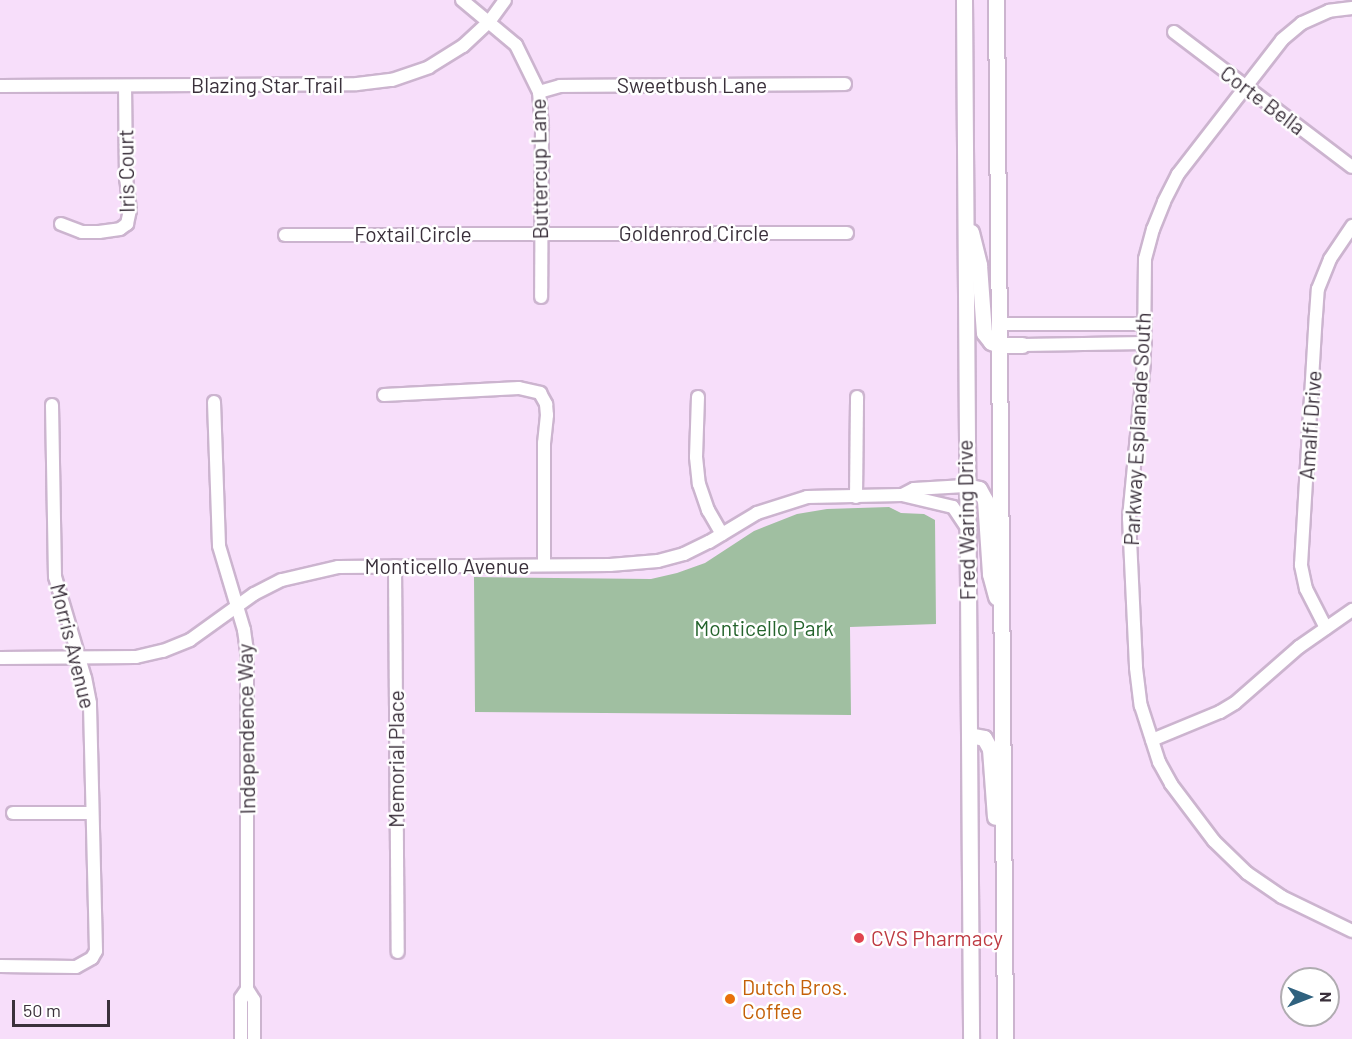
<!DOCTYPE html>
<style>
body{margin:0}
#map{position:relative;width:1352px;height:1039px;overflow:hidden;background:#f7defa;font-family:Barlow,sans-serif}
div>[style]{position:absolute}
.green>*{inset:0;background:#a0bfa1}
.roads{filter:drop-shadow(2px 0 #ccb4cf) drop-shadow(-2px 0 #ccb4cf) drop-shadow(0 2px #ccb4cf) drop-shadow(0 -2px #ccb4cf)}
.minor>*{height:12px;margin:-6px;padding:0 6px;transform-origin:6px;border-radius:6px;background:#fff}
.major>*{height:15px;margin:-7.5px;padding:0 7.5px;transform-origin:7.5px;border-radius:7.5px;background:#fff}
.dots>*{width:16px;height:16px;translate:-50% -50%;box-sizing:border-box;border:3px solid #fff;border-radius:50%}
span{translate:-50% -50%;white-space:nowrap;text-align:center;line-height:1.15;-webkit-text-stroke:5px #fff;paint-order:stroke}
.street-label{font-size:21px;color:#3a303b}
.park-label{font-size:21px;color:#24632c}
.health-label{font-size:21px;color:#be3a42}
.left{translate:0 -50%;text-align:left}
.food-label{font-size:21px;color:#c56008}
.north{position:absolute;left:1280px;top:967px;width:60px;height:60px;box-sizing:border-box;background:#fff;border:2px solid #b0acb1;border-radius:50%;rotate:90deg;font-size:16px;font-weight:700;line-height:24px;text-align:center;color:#3a303b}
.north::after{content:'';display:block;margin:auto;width:21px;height:27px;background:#30627f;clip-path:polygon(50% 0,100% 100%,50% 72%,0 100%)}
.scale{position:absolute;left:12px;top:1000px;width:98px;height:27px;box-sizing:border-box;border:3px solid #3a303b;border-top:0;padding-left:8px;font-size:18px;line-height:21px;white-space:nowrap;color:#3a303b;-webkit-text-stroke:4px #fff;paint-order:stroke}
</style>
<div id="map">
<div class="green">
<div style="clip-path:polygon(889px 507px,901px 513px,924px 514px,935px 520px,936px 624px,850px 627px,851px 715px,475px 712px,474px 577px,651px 579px,677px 573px,705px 563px,754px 531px,797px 514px,827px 509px)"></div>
</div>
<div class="roads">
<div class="minor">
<div style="left:462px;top:0;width:70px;rotate:39.8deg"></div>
<div style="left:516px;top:45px;width:52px;rotate:63.9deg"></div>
<div style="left:539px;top:92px;width:36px;rotate:85deg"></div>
<div style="left:542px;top:128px;width:169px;rotate:90.3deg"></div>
<div style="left:1352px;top:8px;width:23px;rotate:173deg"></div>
<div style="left:1329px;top:11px;width:30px;rotate:156deg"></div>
<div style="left:1302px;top:23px;width:26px;rotate:140deg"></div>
<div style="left:1282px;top:40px;width:170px;rotate:127.8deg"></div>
<div style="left:1178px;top:174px;width:31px;rotate:117deg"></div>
<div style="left:1164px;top:202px;width:29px;rotate:112deg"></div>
<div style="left:1153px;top:229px;width:31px;rotate:105deg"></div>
<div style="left:1145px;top:259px;width:103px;rotate:90.6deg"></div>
<div style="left:1144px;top:362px;width:157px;rotate:95.5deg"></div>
<div style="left:1129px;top:518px;width:150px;rotate:87.3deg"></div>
<div style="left:1136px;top:668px;width:38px;rotate:83deg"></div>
<div style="left:1141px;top:706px;width:59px;rotate:72.2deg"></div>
<div style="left:1159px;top:762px;width:25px;rotate:61deg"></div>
<div style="left:1171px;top:784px;width:71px;rotate:53deg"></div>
<div style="left:1214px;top:841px;width:46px;rotate:44.1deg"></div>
<div style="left:1247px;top:873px;width:42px;rotate:34.4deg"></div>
<div style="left:1282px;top:897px;width:78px;rotate:25.9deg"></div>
<div style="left:1174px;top:32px;width:223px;rotate:37.2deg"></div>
<div style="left:0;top:86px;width:357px;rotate:-0.3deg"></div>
<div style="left:357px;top:84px;width:35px;rotate:-7deg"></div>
<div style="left:392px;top:80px;width:39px;rotate:-19deg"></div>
<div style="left:429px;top:67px;width:40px;rotate:-32deg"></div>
<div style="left:463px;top:46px;width:35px;rotate:-43deg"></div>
<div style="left:489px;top:22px;width:27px;rotate:-54deg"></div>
<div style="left:539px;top:92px;width:22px;rotate:-16deg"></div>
<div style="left:560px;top:86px;width:285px;rotate:-0.4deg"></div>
<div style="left:61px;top:224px;width:22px;rotate:21deg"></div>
<div style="left:82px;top:232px;width:17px"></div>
<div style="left:99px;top:232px;width:21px;rotate:-8deg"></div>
<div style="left:120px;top:229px;width:9px;rotate:-36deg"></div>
<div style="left:127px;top:224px;width:14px;rotate:-78deg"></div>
<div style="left:130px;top:210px;width:31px;rotate:-97deg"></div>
<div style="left:126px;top:179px;width:93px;rotate:-90.6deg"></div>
<div style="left:285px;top:235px;width:562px;rotate:-0.2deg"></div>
<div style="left:999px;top:324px;width:146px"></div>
<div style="left:1022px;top:345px;width:123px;rotate:-0.9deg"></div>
<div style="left:384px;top:395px;width:135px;rotate:-3deg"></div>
<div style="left:519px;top:388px;width:22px;rotate:13deg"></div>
<div style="left:540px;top:393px;width:13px;rotate:61deg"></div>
<div style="left:546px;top:404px;width:11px;rotate:85deg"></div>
<div style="left:547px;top:415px;width:28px;rotate:96deg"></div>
<div style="left:544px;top:443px;width:122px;rotate:90deg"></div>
<div style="left:698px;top:397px;width:60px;rotate:91.9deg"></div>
<div style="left:696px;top:457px;width:27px;rotate:84deg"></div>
<div style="left:699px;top:484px;width:28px;rotate:71deg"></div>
<div style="left:708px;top:510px;width:28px;rotate:60deg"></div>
<div style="left:214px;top:402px;width:144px;rotate:88deg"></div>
<div style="left:219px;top:546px;width:88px;rotate:73.4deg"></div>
<div style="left:244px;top:630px;width:21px;rotate:82deg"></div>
<div style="left:247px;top:651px;width:338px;rotate:90deg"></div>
<div style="left:247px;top:989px;width:11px;rotate:124deg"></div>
<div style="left:241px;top:998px;width:41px;rotate:90deg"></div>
<div style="left:902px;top:495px;width:13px;rotate:-27deg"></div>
<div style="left:914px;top:489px;width:51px;rotate:-3.4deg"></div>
<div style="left:856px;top:497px;width:100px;rotate:-89.4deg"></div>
<div style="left:395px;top:566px;width:386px;rotate:89.6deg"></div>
<div style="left:1326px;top:628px;width:44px;rotate:-117.1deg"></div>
<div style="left:1306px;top:589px;width:25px;rotate:-102deg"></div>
<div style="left:1301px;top:565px;width:250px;rotate:-86.6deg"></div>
<div style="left:1316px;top:315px;width:26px;rotate:-86deg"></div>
<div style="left:1318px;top:289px;width:32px;rotate:-68deg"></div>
<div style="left:1330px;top:259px;width:40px;rotate:-56deg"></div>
<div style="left:0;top:658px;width:136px;rotate:-0.4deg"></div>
<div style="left:136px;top:657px;width:28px;rotate:-13deg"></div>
<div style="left:163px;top:651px;width:29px;rotate:-22deg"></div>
<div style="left:190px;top:640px;width:79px;rotate:-35.7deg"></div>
<div style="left:254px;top:594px;width:31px;rotate:-27deg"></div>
<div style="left:282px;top:580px;width:57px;rotate:-13.1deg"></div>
<div style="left:338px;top:567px;width:272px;rotate:-0.4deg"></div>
<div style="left:610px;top:565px;width:48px;rotate:-4.8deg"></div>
<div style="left:658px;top:561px;width:27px;rotate:-15deg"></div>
<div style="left:684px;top:554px;width:28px;rotate:-26deg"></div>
<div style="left:709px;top:542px;width:56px;rotate:-31.1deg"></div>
<div style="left:757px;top:513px;width:52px;rotate:-17.7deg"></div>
<div style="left:807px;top:497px;width:95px;rotate:-1.2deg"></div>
<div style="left:902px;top:495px;width:52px;rotate:13.2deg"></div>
<div style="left:953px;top:507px;width:23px;rotate:56deg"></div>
<div style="left:1152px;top:740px;width:74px;rotate:-22.4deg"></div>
<div style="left:1220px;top:712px;width:17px;rotate:-31deg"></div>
<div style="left:1235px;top:703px;width:85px;rotate:-41.2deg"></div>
<div style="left:1299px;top:647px;width:65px;rotate:-34.9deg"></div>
<div style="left:13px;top:813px;width:78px"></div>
<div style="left:0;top:966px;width:76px;rotate:0.8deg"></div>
<div style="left:76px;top:967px;width:18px;rotate:-29deg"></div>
<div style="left:92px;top:958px;width:8px;rotate:-60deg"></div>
<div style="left:96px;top:951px;width:248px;rotate:-91.4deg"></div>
<div style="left:90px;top:703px;width:25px;rotate:-101deg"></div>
<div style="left:85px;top:678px;width:105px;rotate:-106.5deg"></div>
<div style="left:55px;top:577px;width:172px;rotate:-91deg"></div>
<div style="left:247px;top:989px;width:13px;rotate:58deg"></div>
<div style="left:254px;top:1000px;width:39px;rotate:90deg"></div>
</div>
<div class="major">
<div style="left:964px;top:0;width:1039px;rotate:89.61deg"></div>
<div style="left:996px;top:0;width:1039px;rotate:89.5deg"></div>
<div style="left:971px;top:232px;width:34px;rotate:76deg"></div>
<div style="left:979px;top:265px;width:68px;rotate:85.8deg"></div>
<div style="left:984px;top:333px;width:11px;rotate:52deg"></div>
<div style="left:991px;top:342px;width:9px;rotate:21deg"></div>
<div style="left:999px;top:345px;width:23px"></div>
<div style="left:965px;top:486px;width:14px;rotate:12deg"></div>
<div style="left:979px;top:489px;width:13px;rotate:61deg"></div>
<div style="left:985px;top:500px;width:74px;rotate:86.1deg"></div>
<div style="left:990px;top:574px;width:24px;rotate:75deg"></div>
<div style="left:969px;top:735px;width:15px;rotate:11deg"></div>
<div style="left:984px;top:738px;width:13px;rotate:61deg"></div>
<div style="left:990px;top:749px;width:68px;rotate:85.8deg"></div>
</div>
</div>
<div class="dots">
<div style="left:859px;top:938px;background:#e0444e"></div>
<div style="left:730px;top:999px;background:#e8710a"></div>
</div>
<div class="street-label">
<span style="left:267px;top:85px">Blazing Star Trail</span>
<span style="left:692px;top:85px">Sweetbush Lane</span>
<span style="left:1263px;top:100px;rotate:37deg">Corte Bella</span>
<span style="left:539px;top:169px;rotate:-91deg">Buttercup Lane</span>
<span style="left:126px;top:171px;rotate:-91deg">Iris Court</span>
<span style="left:694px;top:233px">Goldenrod Circle</span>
<span style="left:413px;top:234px">Foxtail Circle</span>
<span style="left:1310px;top:425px;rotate:-86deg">Amalfi Drive</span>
<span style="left:1137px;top:429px;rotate:-87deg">Parkway Esplanade South</span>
<span style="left:966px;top:520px;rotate:-91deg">Fred Waring Drive</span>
<span style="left:447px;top:566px">Monticello Avenue</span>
<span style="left:73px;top:646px;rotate:76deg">Morris Avenue</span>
<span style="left:246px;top:729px;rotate:-91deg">Independence Way</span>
<span style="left:396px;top:759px;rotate:-90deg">Memorial Place</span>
</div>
<div class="park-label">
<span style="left:764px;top:628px">Monticello Park</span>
</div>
<div class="health-label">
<span class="left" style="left:871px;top:938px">CVS Pharmacy</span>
</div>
<div class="food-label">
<span class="left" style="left:742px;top:999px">Dutch Bros.<br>Coffee</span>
</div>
<div class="north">N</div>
<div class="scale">50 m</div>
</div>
